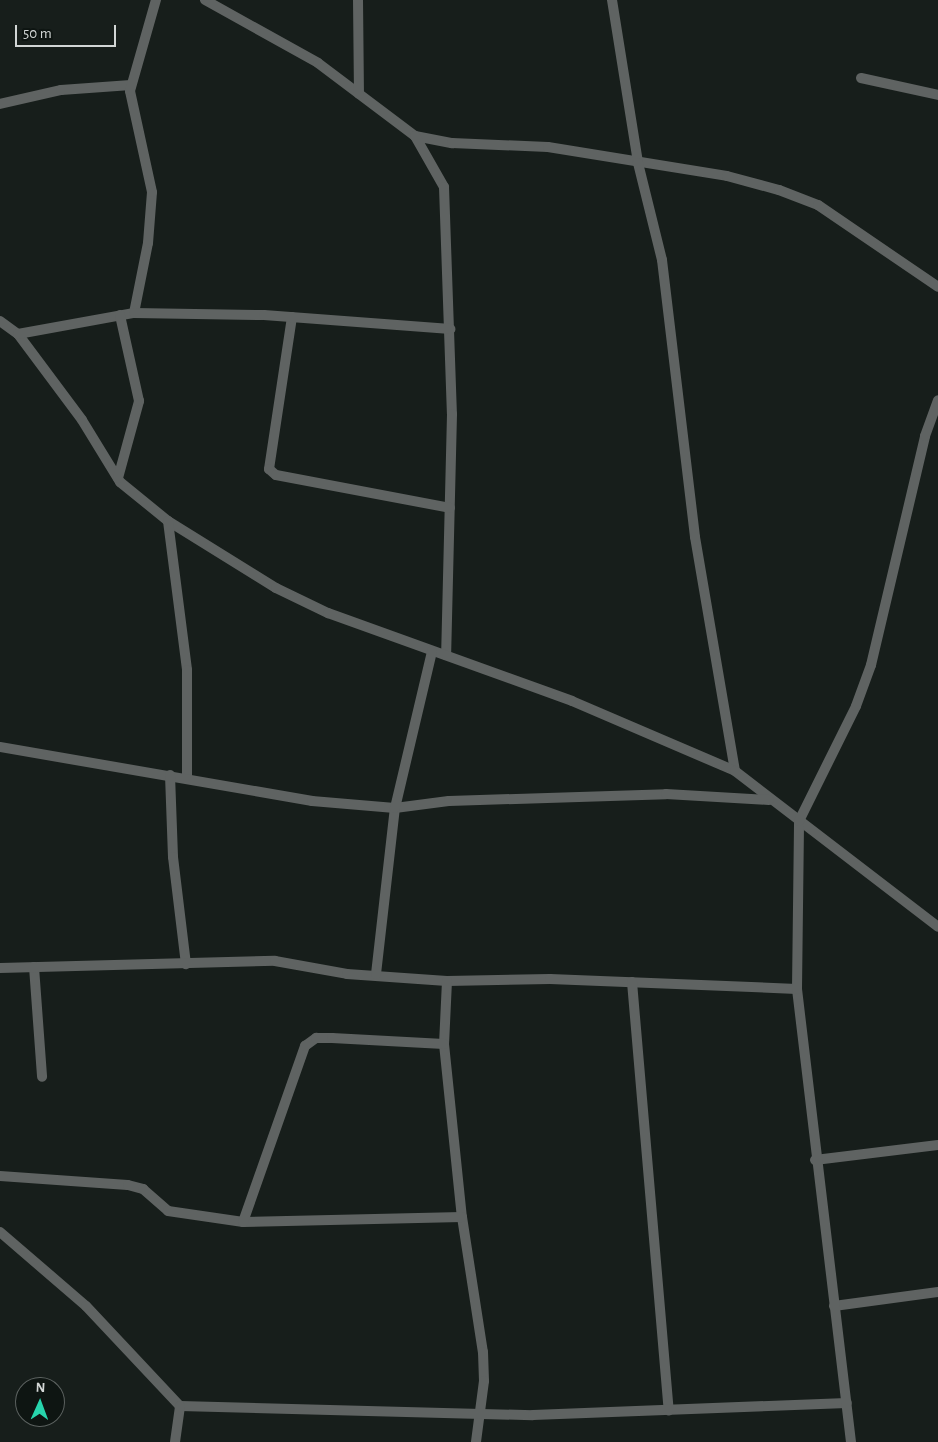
<!DOCTYPE html>
<style>
body{margin:0}
#map{position:relative;width:938px;height:1442px;overflow:hidden;background:#171e1b;font-family:"Alegreya Sans",sans-serif}
div>[style]{position:absolute}
.minor>*{height:10px;margin:-5px;padding:0 5px;transform-origin:5px;border-radius:5px;background:#5f6362}
span{translate:-50% -50%;white-space:nowrap;text-align:center;line-height:1.15;-webkit-text-stroke:5px #0e1512;paint-order:stroke}
.north{position:absolute;left:15px;top:1377px;width:50px;height:50px;box-sizing:border-box;background:#0e1512;border:1px solid #5c6260;border-radius:50%;rotate:2deg;font-size:14px;font-weight:700;line-height:20px;text-align:center;color:#d2d6d5}
.north::after{content:'';display:block;margin:auto;width:18px;height:22px;background:#27d5ad;clip-path:polygon(50% 0,100% 100%,50% 72%,0 100%)}
.scale{position:absolute;left:15px;top:25px;width:101px;height:22px;box-sizing:border-box;border:2px solid #d2d6d5;border-top:0;padding-left:6px;font-size:15px;line-height:18px;white-space:nowrap;color:#d2d6d5;-webkit-text-stroke:4px #0e1512;paint-order:stroke}
</style>
<div id="map">
<div class="minor">
<div style="left:205px;top:0;width:129px;rotate:29.1deg"></div>
<div style="left:318px;top:63px;width:121px;rotate:37deg"></div>
<div style="left:415px;top:136px;width:38px;rotate:11deg"></div>
<div style="left:452px;top:143px;width:96px;rotate:2.4deg"></div>
<div style="left:548px;top:147px;width:181px;rotate:9.2deg"></div>
<div style="left:727px;top:176px;width:54px;rotate:15.1deg"></div>
<div style="left:779px;top:190px;width:42px;rotate:21deg"></div>
<div style="left:818px;top:205px;width:145px;rotate:34.3deg"></div>
<div style="left:358px;top:0;width:94px;rotate:89.4deg"></div>
<div style="left:612px;top:0;width:165px;rotate:80.9deg"></div>
<div style="left:638px;top:163px;width:100px;rotate:76.1deg"></div>
<div style="left:662px;top:260px;width:279px;rotate:83.2deg"></div>
<div style="left:695px;top:537px;width:237px;rotate:80.3deg"></div>
<div style="left:861px;top:78px;width:79px;rotate:12.4deg"></div>
<div style="left:0;top:104px;width:63px;rotate:-12.9deg"></div>
<div style="left:61px;top:90px;width:70px;rotate:-4.1deg"></div>
<div style="left:415px;top:136px;width:59px;rotate:60.4deg"></div>
<div style="left:444px;top:187px;width:227px;rotate:88deg"></div>
<div style="left:452px;top:414px;width:241px;rotate:91.4deg"></div>
<div style="left:134px;top:313px;width:71px;rotate:-78.7deg"></div>
<div style="left:148px;top:243px;width:51px;rotate:-85.5deg"></div>
<div style="left:152px;top:192px;width:103px;rotate:-102.3deg"></div>
<div style="left:130px;top:91px;width:95px;rotate:-74.1deg"></div>
<div style="left:292px;top:317px;width:154px;rotate:98.6deg"></div>
<div style="left:269px;top:469px;width:9px;rotate:41deg"></div>
<div style="left:276px;top:475px;width:177px;rotate:10.7deg"></div>
<div style="left:0;top:321px;width:22px;rotate:36deg"></div>
<div style="left:18px;top:334px;width:107px;rotate:53.3deg"></div>
<div style="left:82px;top:420px;width:73px;rotate:58.5deg"></div>
<div style="left:120px;top:482px;width:62px;rotate:39.1deg"></div>
<div style="left:168px;top:521px;width:127px;rotate:31.8deg"></div>
<div style="left:276px;top:588px;width:58px;rotate:25.7deg"></div>
<div style="left:328px;top:613px;width:259px;rotate:19.8deg"></div>
<div style="left:572px;top:701px;width:177px;rotate:23.2deg"></div>
<div style="left:735px;top:771px;width:256px;rotate:37.5deg"></div>
<div style="left:18px;top:334px;width:118px;rotate:-10.3deg"></div>
<div style="left:134px;top:313px;width:130px;rotate:0.9deg"></div>
<div style="left:264px;top:315px;width:187px;rotate:4.3deg"></div>
<div style="left:118px;top:478px;width:80px;rotate:-74.7deg"></div>
<div style="left:139px;top:401px;width:88px;rotate:-102.5deg"></div>
<div style="left:168px;top:521px;width:150px;rotate:82.7deg"></div>
<div style="left:187px;top:670px;width:107px;rotate:90deg"></div>
<div style="left:0;top:747px;width:317px;rotate:9.8deg"></div>
<div style="left:312px;top:801px;width:83px;rotate:4.8deg"></div>
<div style="left:395px;top:808px;width:54px;rotate:-7.4deg"></div>
<div style="left:449px;top:801px;width:217px;rotate:-1.8deg"></div>
<div style="left:666px;top:794px;width:103px;rotate:3.3deg"></div>
<div style="left:170px;top:775px;width:82px;rotate:87.9deg"></div>
<div style="left:173px;top:857px;width:108px;rotate:83.1deg"></div>
<div style="left:34px;top:967px;width:110px;rotate:85.8deg"></div>
<div style="left:0;top:968px;width:275px;rotate:-1.5deg"></div>
<div style="left:275px;top:961px;width:73px;rotate:10.2deg"></div>
<div style="left:347px;top:974px;width:100px;rotate:4deg"></div>
<div style="left:447px;top:981px;width:103px;rotate:-1.1deg"></div>
<div style="left:550px;top:979px;width:247px;rotate:2.3deg"></div>
<div style="left:376px;top:974px;width:167px;rotate:-83.5deg"></div>
<div style="left:395px;top:808px;width:161px;rotate:-76.7deg"></div>
<div style="left:447px;top:981px;width:63px;rotate:92.7deg"></div>
<div style="left:444px;top:1044px;width:174px;rotate:84.1deg"></div>
<div style="left:462px;top:1217px;width:137px;rotate:81.2deg"></div>
<div style="left:483px;top:1352px;width:29px;rotate:88deg"></div>
<div style="left:484px;top:1381px;width:62px;rotate:97.5deg"></div>
<div style="left:632px;top:982px;width:430px;rotate:85.1deg"></div>
<div style="left:815px;top:1160px;width:124px;rotate:-7deg"></div>
<div style="left:0;top:1176px;width:128px;rotate:4deg"></div>
<div style="left:128px;top:1185px;width:16px;rotate:15deg"></div>
<div style="left:143px;top:1189px;width:33px;rotate:41deg"></div>
<div style="left:168px;top:1211px;width:76px;rotate:8.3deg"></div>
<div style="left:243px;top:1222px;width:219px;rotate:-1.3deg"></div>
<div style="left:243px;top:1222px;width:187px;rotate:-70.6deg"></div>
<div style="left:305px;top:1046px;width:14px;rotate:-36deg"></div>
<div style="left:316px;top:1038px;width:16px"></div>
<div style="left:332px;top:1038px;width:112px;rotate:3.1deg"></div>
<div style="left:0;top:1232px;width:113px;rotate:40.7deg"></div>
<div style="left:86px;top:1306px;width:137px;rotate:46.8deg"></div>
<div style="left:180px;top:1406px;width:353px;rotate:1.5deg"></div>
<div style="left:533px;top:1415px;width:314px;rotate:-2.2deg"></div>
<div style="left:834px;top:1306px;width:105px;rotate:-7.7deg"></div>
<div style="left:175px;top:1442px;width:36px;rotate:-82deg"></div>
<div style="left:851px;top:1442px;width:456px;rotate:-96.8deg"></div>
<div style="left:797px;top:989px;width:168px;rotate:-89.3deg"></div>
<div style="left:799px;top:821px;width:128px;rotate:-63.6deg"></div>
<div style="left:856px;top:706px;width:44px;rotate:-69.9deg"></div>
<div style="left:871px;top:665px;width:235px;rotate:-76.7deg"></div>
<div style="left:925px;top:436px;width:38px;rotate:-70deg"></div>
</div>
<div class="north">N</div>
<div class="scale">50 m</div>
</div>
